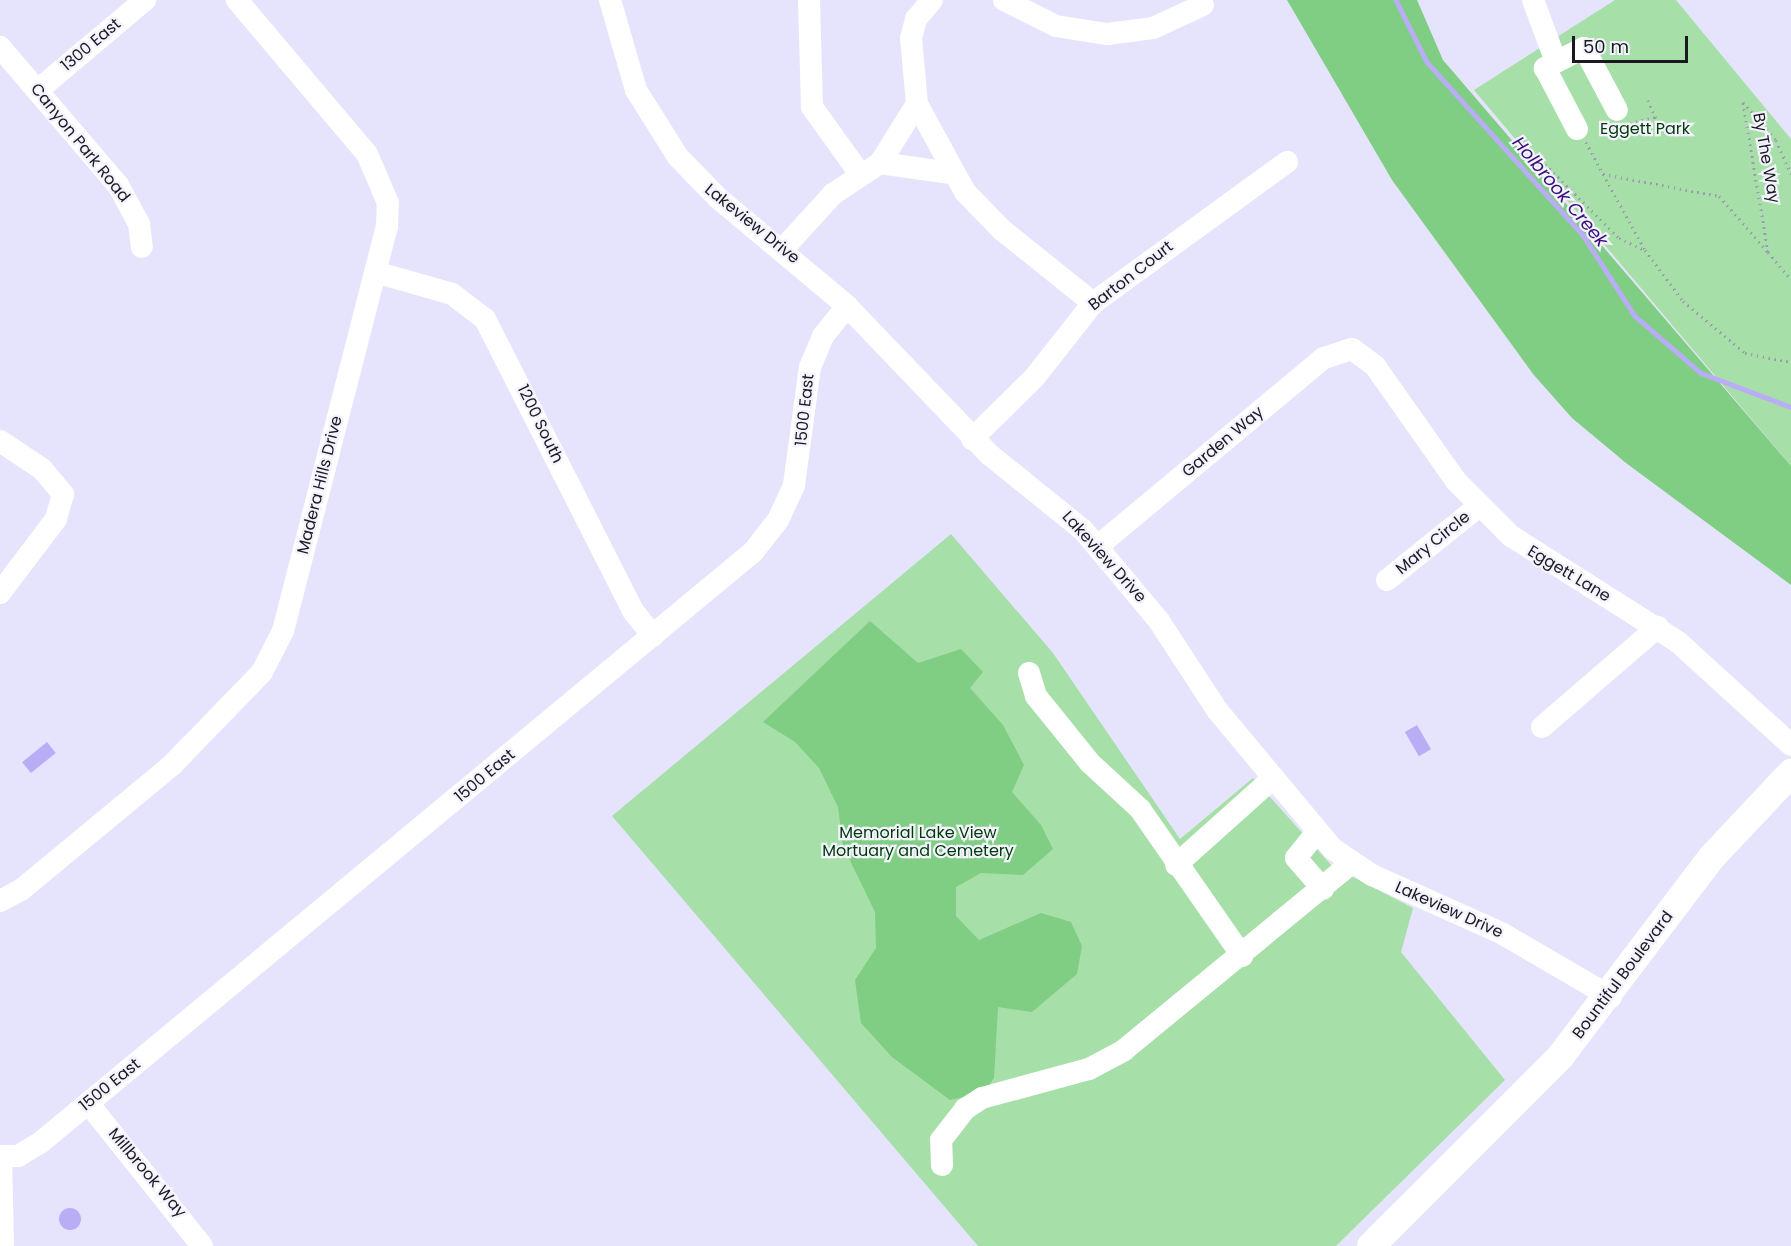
<!DOCTYPE html>
<style>
body{margin:0}
#map{position:relative;width:1791px;height:1246px;overflow:hidden;background:#e6e4fd;font-family:Poppins,sans-serif}
div>[style]{position:absolute}
.green>*{inset:0;background:#a7dfa9}
.forest>*{inset:0;background:#80cd84}
.water>*{inset:0;background:#b9aef6;transform-origin:0 0}
.round{border-radius:50%}
.stream>*{height:4.5px;margin:-2.25px;padding:0 2.25px;transform-origin:2.25px;border-radius:2.25px;background:#b9aef6}
.path>*{height:3px;margin-top:-1.5px;transform-origin:0;background:repeating-linear-gradient(90deg,#9d9caf 0 1.5px,transparent 0 6px)}
.minor>*{height:22px;margin:-11px;padding:0 11px;transform-origin:11px;border-radius:11px;background:#fff}
.major>*{height:28px;margin:-14px;padding:0 14px;transform-origin:14px;border-radius:14px;background:#fff}
span{translate:-50% -50%;white-space:nowrap;text-align:center;line-height:1.15;-webkit-text-stroke:4.5px #f4f3fd;paint-order:stroke}
.street-label{font-size:16px;color:#1a1922}
.park-label{font-size:16px;color:#003a0a}
.water-label{font-size:18px;color:#371079;font-style:italic}
.scale{position:absolute;left:1572px;top:36px;width:116px;height:27px;box-sizing:border-box;border:3px solid #1a1922;border-top:0;padding-left:8px;font-size:18px;line-height:21px;white-space:nowrap;color:#1a1922;-webkit-text-stroke:4px #f4f3fd;paint-order:stroke}
</style>
<div id="map">
<div class="green">
<div style="clip-path:polygon(1615px 0,1676px 0,1791px 139px,1791px 466px,1474px 90px)"></div>
<div style="clip-path:polygon(951px 534px,1053px 653px,1180px 839px,1253px 778px,1332px 866px,1413px 908px,1401px 952px,1505px 1080px,1336px 1246px,978px 1246px,612px 816px)"></div>
</div>
<div class="forest">
<div style="clip-path:polygon(1287px 0,1417px 0,1443px 60px,1791px 466px,1791px 585px,1626px 463px,1572px 418px,1533px 374px,1392px 180px)"></div>
<div style="clip-path:polygon(870px 621px,918px 663px,961px 649px,983px 672px,970px 688px,1003px 725px,1024px 765px,1012px 792px,1041px 825px,1053px 849px,1023px 875px,981px 873px,956px 887px,956px 916px,979px 940px,1041px 913px,1071px 922px,1082px 946px,1077px 974px,1032px 1012px,998px 1007px,994px 1078px,983px 1093px,950px 1100px,892px 1057px,861px 1023px,855px 980px,876px 948px,875px 912px,843px 846px,838px 807px,819px 768px,795px 742px,763px 722px)"></div>
</div>
<div class="water">
<div style="left:1417px;top:725px;width:28px;height:14px;rotate:60deg"></div>
<div style="left:47px;top:742px;width:14px;height:32px;rotate:51deg"></div>
<div class="round" style="left:59px;top:1208px;width:22px;height:22px"></div>
</div>
<div class="stream">
<div style="left:1396px;top:0;width:69px;rotate:63.4deg"></div>
<div style="left:1427px;top:62px;width:233px;rotate:48deg"></div>
<div style="left:1583px;top:235px;width:96px;rotate:57.3deg"></div>
<div style="left:1635px;top:316px;width:87px;rotate:40.8deg"></div>
<div style="left:1701px;top:373px;width:96px;rotate:20.7deg"></div>
</div>
<div class="path">
<div style="left:1648px;top:100px;width:34px;rotate:67deg"></div>
<div style="left:1630px;top:123px;width:26px;rotate:-13deg"></div>
<div style="left:1586px;top:142px;width:36px;rotate:62deg"></div>
<div style="left:1603px;top:174px;width:118px;rotate:10.7deg"></div>
<div style="left:1719px;top:196px;width:74px;rotate:48.8deg"></div>
<div style="left:1768px;top:252px;width:152px;rotate:-99.5deg"></div>
<div style="left:1743px;top:102px;width:50px;rotate:49deg"></div>
<div style="left:1776px;top:140px;width:37px;rotate:66deg"></div>
<div style="left:1545px;top:164px;width:105px;rotate:45deg"></div>
<div style="left:1619px;top:238px;width:26px;rotate:25deg"></div>
<div style="left:1603px;top:174px;width:87px;rotate:61.1deg"></div>
<div style="left:1645px;top:250px;width:64px;rotate:53.3deg"></div>
<div style="left:1683px;top:301px;width:81px;rotate:40deg"></div>
<div style="left:1745px;top:353px;width:47px;rotate:11.1deg"></div>
<div style="left:1768px;top:252px;width:35px;rotate:50deg"></div>
</div>
<div class="minor">
<div style="left:610px;top:0;width:94px;rotate:73.9deg"></div>
<div style="left:636px;top:90px;width:79px;rotate:57.9deg"></div>
<div style="left:678px;top:157px;width:57px;rotate:45.7deg"></div>
<div style="left:718px;top:198px;width:168px;rotate:39.9deg"></div>
<div style="left:847px;top:306px;width:207px;rotate:46.2deg"></div>
<div style="left:990px;top:455px;width:119px;rotate:38.9deg"></div>
<div style="left:1083px;top:530px;width:119px;rotate:50.1deg"></div>
<div style="left:1159px;top:621px;width:106px;rotate:56.9deg"></div>
<div style="left:1217px;top:710px;width:181px;rotate:50.2deg"></div>
<div style="left:1333px;top:849px;width:47px;rotate:33.7deg"></div>
<div style="left:1372px;top:875px;width:144px;rotate:24.2deg"></div>
<div style="left:1503px;top:934px;width:125px;rotate:30.3deg"></div>
<div style="left:809px;top:0;width:107px;rotate:88.4deg"></div>
<div style="left:812px;top:107px;width:82px;rotate:54.4deg"></div>
<div style="left:1004px;top:0;width:58px;rotate:26.6deg"></div>
<div style="left:1056px;top:26px;width:52px;rotate:8.9deg"></div>
<div style="left:1107px;top:34px;width:46px;rotate:-7.4deg"></div>
<div style="left:1153px;top:28px;width:55px;rotate:-24.7deg"></div>
<div style="left:1533px;top:0;width:66px;rotate:69.6deg"></div>
<div style="left:1556px;top:62px;width:31px;rotate:-27deg"></div>
<div style="left:1584px;top:48px;width:70px;rotate:62deg"></div>
<div style="left:0;top:47px;width:182px;rotate:49.5deg"></div>
<div style="left:118px;top:185px;width:44px;rotate:61.7deg"></div>
<div style="left:139px;top:224px;width:23px;rotate:83deg"></div>
<div style="left:1556px;top:62px;width:13px;rotate:151deg"></div>
<div style="left:1545px;top:68px;width:69px;rotate:62.3deg"></div>
<div style="left:38px;top:90px;width:140px;rotate:-40.1deg"></div>
<div style="left:917px;top:104px;width:100px;rotate:61.4deg"></div>
<div style="left:965px;top:192px;width:53px;rotate:45.8deg"></div>
<div style="left:1002px;top:230px;width:117px;rotate:38.7deg"></div>
<div style="left:880px;top:163px;width:70px;rotate:-57.9deg"></div>
<div style="left:917px;top:104px;width:66px;rotate:-95.2deg"></div>
<div style="left:911px;top:38px;width:20px;rotate:-75deg"></div>
<div style="left:916px;top:19px;width:25px;rotate:-50deg"></div>
<div style="left:782px;top:250px;width:76px;rotate:-47.7deg"></div>
<div style="left:833px;top:194px;width:56px;rotate:-33.4deg"></div>
<div style="left:880px;top:163px;width:71px;rotate:8.1deg"></div>
<div style="left:375px;top:272px;width:80px;rotate:15.9deg"></div>
<div style="left:452px;top:294px;width:41px;rotate:37.1deg"></div>
<div style="left:485px;top:319px;width:327px;rotate:63.1deg"></div>
<div style="left:633px;top:611px;width:32px;rotate:51deg"></div>
<div style="left:972px;top:439px;width:87px;rotate:-44.5deg"></div>
<div style="left:1034px;top:378px;width:95px;rotate:-51.8deg"></div>
<div style="left:1093px;top:303px;width:240px;rotate:-36deg"></div>
<div style="left:0;top:441px;width:50px;rotate:33.7deg"></div>
<div style="left:42px;top:469px;width:33px;rotate:50deg"></div>
<div style="left:63px;top:494px;width:26px;rotate:106deg"></div>
<div style="left:56px;top:519px;width:93px;rotate:127.1deg"></div>
<div style="left:1098px;top:546px;width:294px;rotate:-39.8deg"></div>
<div style="left:1324px;top:358px;width:29px;rotate:-18deg"></div>
<div style="left:1352px;top:349px;width:29px;rotate:36deg"></div>
<div style="left:1375px;top:366px;width:141px;rotate:54.8deg"></div>
<div style="left:1456px;top:481px;width:78px;rotate:45deg"></div>
<div style="left:1511px;top:536px;width:198px;rotate:32.4deg"></div>
<div style="left:1678px;top:642px;width:153px;rotate:42.3deg"></div>
<div style="left:1387px;top:580px;width:118px;rotate:-38.8deg"></div>
<div style="left:1029px;top:673px;width:24px;rotate:73deg"></div>
<div style="left:1036px;top:696px;width:86px;rotate:51.1deg"></div>
<div style="left:1090px;top:763px;width:68px;rotate:42.6deg"></div>
<div style="left:1140px;top:809px;width:179px;rotate:55.2deg"></div>
<div style="left:1542px;top:727px;width:153px;rotate:-40.8deg"></div>
<div style="left:1317px;top:832px;width:33px;rotate:129deg"></div>
<div style="left:1296px;top:858px;width:41px;rotate:48.9deg"></div>
<div style="left:1176px;top:865px;width:129px;rotate:-41.9deg"></div>
<div style="left:0;top:901px;width:24px;rotate:-28deg"></div>
<div style="left:21px;top:890px;width:196px;rotate:-39.6deg"></div>
<div style="left:172px;top:765px;width:129px;rotate:-45.9deg"></div>
<div style="left:262px;top:672px;width:46px;rotate:-62.9deg"></div>
<div style="left:283px;top:631px;width:417px;rotate:-75.6deg"></div>
<div style="left:387px;top:227px;width:24px;rotate:-88deg"></div>
<div style="left:388px;top:203px;width:53px;rotate:-113.2deg"></div>
<div style="left:367px;top:154px;width:202px;rotate:-130.2deg"></div>
<div style="left:88px;top:1103px;width:183px;rotate:51.4deg"></div>
<div style="left:1px;top:1156px;width:17px"></div>
<div style="left:18px;top:1156px;width:26px;rotate:-31deg"></div>
<div style="left:40px;top:1143px;width:926px;rotate:-39.66deg"></div>
<div style="left:753px;top:552px;width:41px;rotate:-52deg"></div>
<div style="left:778px;top:520px;width:38px;rotate:-65deg"></div>
<div style="left:794px;top:485px;width:119px;rotate:-82.3deg"></div>
<div style="left:810px;top:367px;width:34px;rotate:-67deg"></div>
<div style="left:823px;top:336px;width:38px;rotate:-51deg"></div>
<div style="left:1px;top:1156px;width:87px;rotate:88.7deg"></div>
<div style="left:942px;top:1165px;width:25px;rotate:-92deg"></div>
<div style="left:941px;top:1140px;width:39px;rotate:-52deg"></div>
<div style="left:965px;top:1109px;width:20px;rotate:-33deg"></div>
<div style="left:982px;top:1098px;width:111px;rotate:-15.2deg"></div>
<div style="left:1089px;top:1069px;width:40px;rotate:-28deg"></div>
<div style="left:1124px;top:1050px;width:295px;rotate:-39.4deg"></div>
</div>
<div class="major">
<div style="left:1371px;top:1246px;width:267px;rotate:-45deg"></div>
<div style="left:1560px;top:1057px;width:250px;rotate:-52.8deg"></div>
<div style="left:1711px;top:858px;width:117px;rotate:-46.7deg"></div>
</div>
<div class="street-label">
<span style="left:91px;top:45px;rotate:-40deg">1300 East</span>
<span style="left:80px;top:143px;rotate:51deg">Canyon Park Road</span>
<span style="left:1766px;top:158px;rotate:80deg">By The Way</span>
<span style="left:752px;top:224px;rotate:39deg">Lakeview Drive</span>
<span style="left:1131px;top:276px;rotate:-38deg">Barton Court</span>
<span style="left:805px;top:410px;rotate:-84deg">1500 East</span>
<span style="left:540px;top:424px;rotate:64deg">1200 South</span>
<span style="left:1223px;top:442px;rotate:-40deg">Garden Way</span>
<span style="left:320px;top:485px;rotate:-76deg">Madera Hills Drive</span>
<span style="left:1433px;top:543px;rotate:-39deg">Mary Circle</span>
<span style="left:1104px;top:557px;rotate:48deg">Lakeview Drive</span>
<span style="left:1569px;top:574px;rotate:31deg">Eggett Lane</span>
<span style="left:485px;top:776px;rotate:-40deg">1500 East</span>
<span style="left:1449px;top:910px;rotate:24deg">Lakeview Drive</span>
<span style="left:1623px;top:975px;rotate:-53deg">Bountiful Boulevard</span>
<span style="left:110px;top:1085px;rotate:-39deg">1500 East</span>
<span style="left:147px;top:1173px;rotate:50deg">Millbrook Way</span>
</div>
<div class="park-label">
<span style="left:1645px;top:129px">Eggett Park</span>
<span style="left:918px;top:842px">Memorial Lake View<br>Mortuary and Cemetery</span>
</div>
<div class="water-label">
<span style="left:1560px;top:192px;rotate:50deg">Holbrook Creek</span>
</div>
<div class="scale">50 m</div>
</div>
